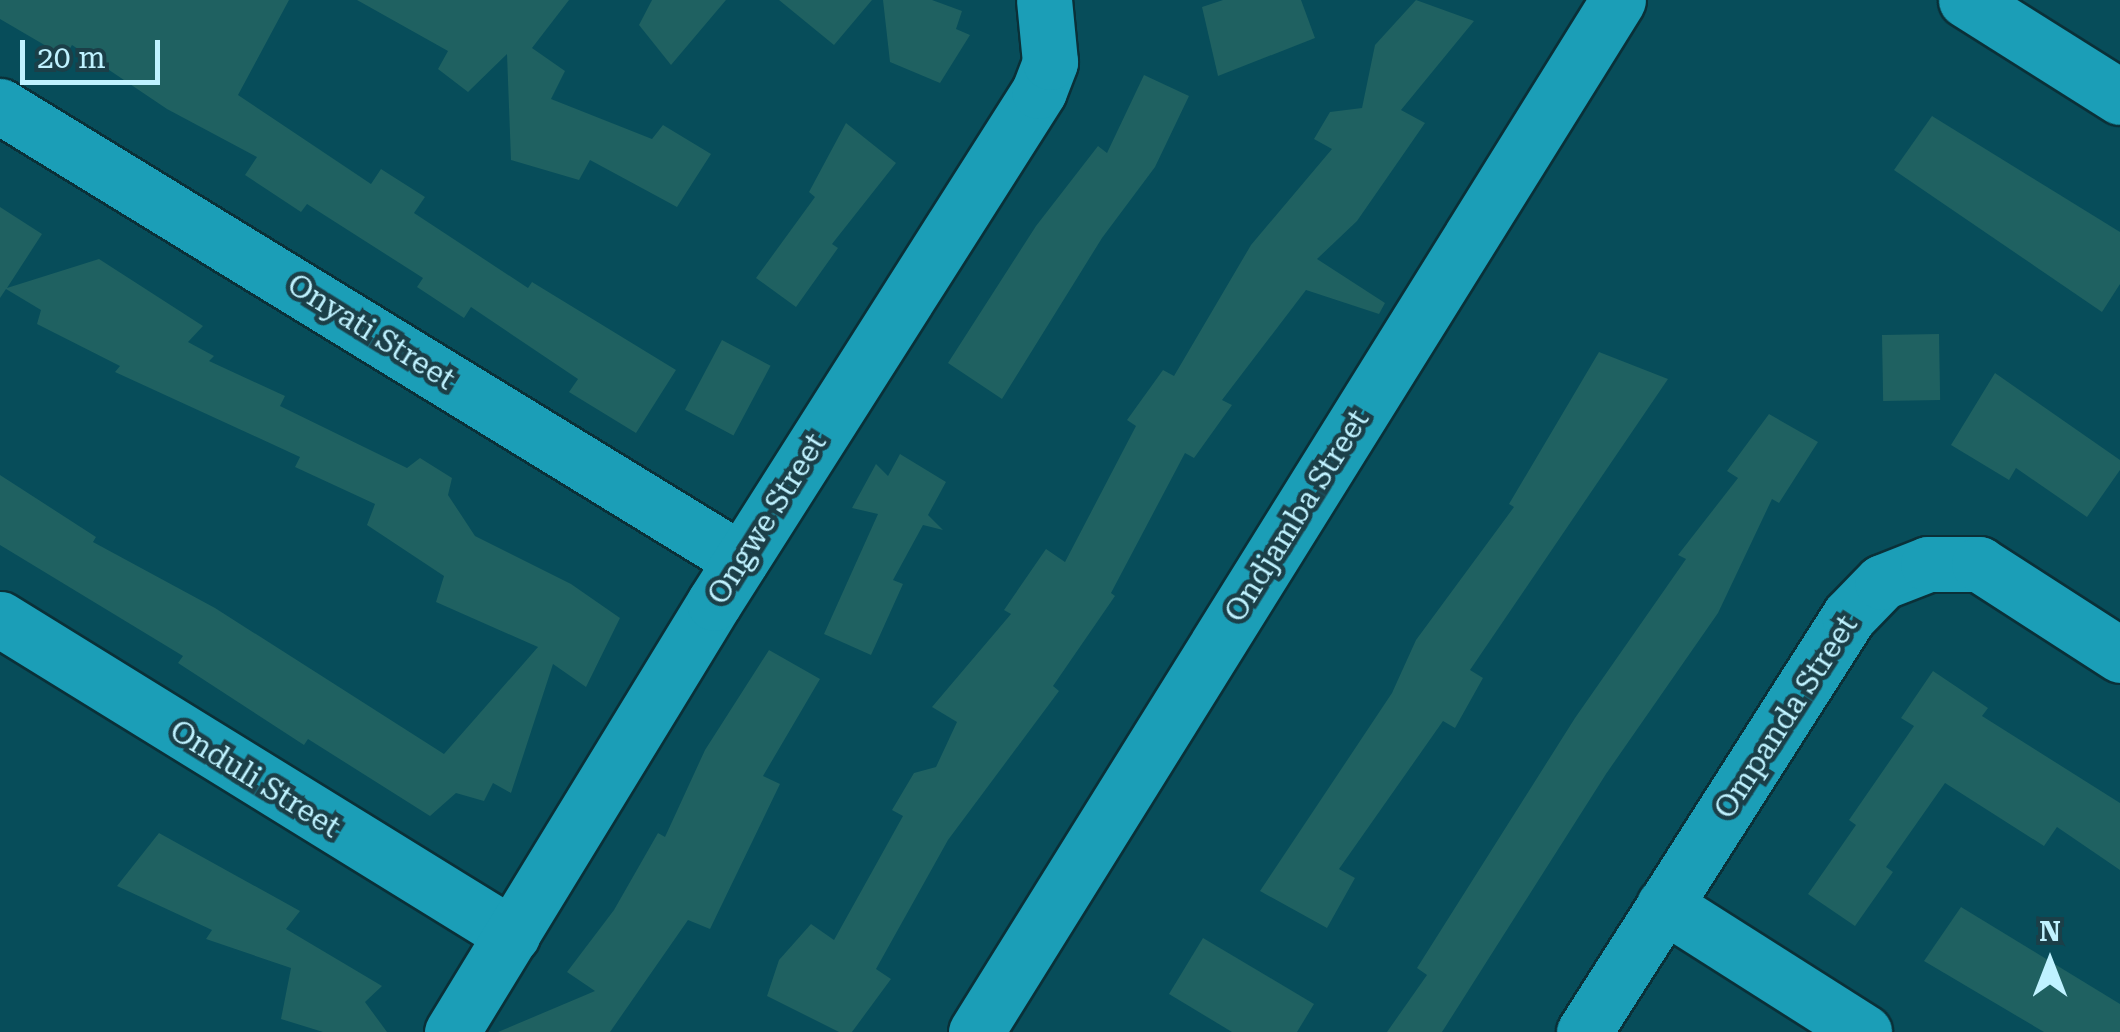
<!DOCTYPE html>
<style>
body{margin:0}
#map{position:relative;width:2120px;height:1032px;overflow:hidden;background:#074d5a;font-family:"Roboto Serif",serif}
div>[style]{position:absolute}
.building>*{inset:0;background:#1f6161;transform-origin:0 0}
.roads{filter:drop-shadow(2px 0 #0a3038) drop-shadow(-2px 0 #0a3038) drop-shadow(0 2px #0a3038) drop-shadow(0 -2px #0a3038)}
.minor>*{height:55px;margin:-27.5px;padding:0 27.5px;transform-origin:27.5px;border-radius:27.5px;background:#1b9eb7}
span{translate:-50% -50%;white-space:nowrap;text-align:center;line-height:1.15;-webkit-text-stroke:9px #1b3f48;paint-order:stroke}
.street-label{font-size:30px;color:#bff2ff}
.north{position:absolute;left:2000px;top:912px;width:100px;height:100px;-webkit-text-stroke:8px #1b3f48;paint-order:stroke;rotate:0deg;font-size:28px;font-weight:700;line-height:40px;text-align:center;color:#bff2ff}
.north::after{content:'';display:block;margin:auto;width:35px;height:45px;background:#bff2ff;clip-path:polygon(50% 0,100% 100%,50% 72%,0 100%)}
.scale{position:absolute;left:20px;top:40px;width:140px;height:45px;box-sizing:border-box;border:5px solid #bff2ff;border-top:0;padding-left:12px;font-size:30px;line-height:35px;white-space:nowrap;color:#bff2ff;-webkit-text-stroke:8px #1b3f48;paint-order:stroke}
</style>
<div id="map">
<div class="building">
<div style="clip-path:polygon(0 0,289px 0,238px 95px,371px 184px,381px 169px,425px 197px,414px 213px,528px 288px,532px 282px,676px 370px,636px 433px,569px 392px,578px 379px,471px 307px,464px 318px,417px 287px,423px 278px,307px 204px,301px 212px,245px 175px,257px 157px,167px 109px,72px 45px,65px 57px,0 19px)"></div>
<div style="clip-path:polygon(357px 0,569px 0,532px 48px,565px 71px,551px 99px,652px 139px,663px 125px,711px 154px,677px 207px,590px 160px,579px 180px,511px 160px,507px 54px,468px 92px,438px 69px,448px 51px)"></div>
<div style="clip-path:polygon(652px 0,726px 0,671px 65px,639px 25px)"></div>
<div style="clip-path:polygon(779px 0,872px 0,834px 45px)"></div>
<div style="clip-path:polygon(883px 0,932px 0,962px 11px,956px 29px,970px 35px,940px 83px,890px 62px)"></div>
<div style="clip-path:polygon(1223px 0,1301px 0,1315px 38px,1218px 76px,1202px 7px)"></div>
<div style="clip-path:polygon(1416px 0,1474px 21px,1401px 110px,1425px 123px,1357px 221px,1317px 259px,1385px 303px,1379px 314px,1306px 290px,1222px 400px,1232px 405px,1194px 458px,1185px 453px,1111px 593px,1115px 596px,1053px 686px,1059px 691px,948px 840px,876px 969px,891px 979px,852px 1032px,839px 1032px,767px 996px,779px 960px,811px 924px,834px 940px,903px 816px,892px 810px,914px 773px,936px 767px,957px 722px,932px 707px,1011px 614px,1004px 610px,1046px 549px,1065px 562px,1136px 426px,1127px 420px,1163px 370px,1174px 376px,1251px 245px,1332px 149px,1314px 139px,1330px 112px,1362px 108px,1375px 45px)"></div>
<div style="clip-path:polygon(1144px 75px,1189px 96px,1155px 167px,1102px 238px,1002px 399px,948px 363px,1036px 226px,1098px 146px,1107px 153px)"></div>
<div style="clip-path:polygon(1932px 116px,2120px 232px,2120px 284px,2102px 312px,1894px 170px)"></div>
<div style="clip-path:polygon(846px 123px,896px 163px,832px 244px,838px 248px,796px 307px,756px 278px,815px 197px,809px 192px)"></div>
<div style="clip-path:polygon(0 207px,42px 234px,7px 288px,99px 259px,203px 326px,188px 342px,214px 356px,209px 361px,285px 396px,280px 406px,407px 468px,420px 458px,452px 478px,448px 495px,475px 536px,571px 584px,620px 618px,586px 687px,553px 664px,511px 793px,493px 783px,484px 801px,456px 793px,430px 816px,308px 739px,304px 745px,178px 663px,183px 656px,0 545px,0 475px,96px 537px,93px 542px,215px 608px,444px 754px,538px 647px,436px 602px,444px 576px,367px 525px,375px 504px,295px 467px,300px 457px,115px 372px,120px 366px,37px 324px,41px 310px,6px 289px,0 298px)"></div>
<div style="left:1939px;top:334px;width:66px;height:57px;rotate:89deg"></div>
<div style="left:722px;top:340px;width:55px;height:79px;rotate:28deg"></div>
<div style="clip-path:polygon(1599px 352px,1668px 379px,1470px 670px,1483px 678px,1455px 728px,1443px 721px,1339px 869px,1355px 878px,1327px 928px,1260px 891px,1392px 693px,1416px 640px,1514px 507px,1509px 504px)"></div>
<div style="clip-path:polygon(1995px 373px,2120px 460px,2120px 470px,2087px 517px,2016px 468px,2009px 480px,1951px 445px)"></div>
<div style="clip-path:polygon(1769px 414px,1818px 442px,1779px 503px,1772px 499px,1718px 613px,1606px 774px,1442px 1032px,1387px 1032px,1427px 975px,1417px 968px,1575px 718px,1686px 559px,1678px 555px,1738px 478px,1727px 471px)"></div>
<div style="clip-path:polygon(900px 454px,946px 482px,928px 515px,943px 530px,923px 525px,893px 580px,903px 584px,871px 655px,824px 634px,878px 514px,852px 508px,876px 464px,888px 476px)"></div>
<div style="clip-path:polygon(769px 650px,820px 679px,763px 776px,780px 784px,710px 929px,688px 920px,610px 1032px,498px 1032px,595px 991px,567px 972px,614px 910px,658px 833px,665px 837px,705px 750px)"></div>
<div style="clip-path:polygon(1933px 671px,1988px 708px,1982px 716px,2120px 803px,2120px 870px,2057px 827px,2044px 846px,1945px 783px,1886px 867px,1893px 872px,1855px 926px,1808px 894px,1856px 825px,1849px 820px,1914px 726px,1901px 718px)"></div>
<div style="clip-path:polygon(159px 833px,300px 911px,286px 929px,382px 986px,365px 1002px,387px 1032px,323px 1032px,281px 1019px,291px 968px,206px 939px,212px 930px,117px 886px)"></div>
<div style="clip-path:polygon(1961px 907px,2120px 1004px,2120px 1032px,2044px 1032px,1924px 961px)"></div>
<div style="clip-path:polygon(1203px 938px,1314px 1004px,1297px 1032px,1232px 1032px,1169px 994px)"></div>
</div>
<div class="roads">
<div class="minor">
<div style="left:1966px;top:0;width:182px;rotate:32.2deg"></div>
<div style="left:0;top:106px;width:869px;rotate:31.5deg"></div>
<div style="left:0;top:619px;width:602px;rotate:31.68deg"></div>
<div style="left:1664px;top:905px;width:237px;rotate:32.4deg"></div>
<div style="left:452px;top:1032px;width:503px;rotate:-58.59deg"></div>
<div style="left:714px;top:603px;width:606px;rotate:-57.59deg"></div>
<div style="left:1039px;top:91px;width:31px;rotate:-69deg"></div>
<div style="left:1050px;top:62px;width:62px;rotate:-95.5deg"></div>
<div style="left:976px;top:1032px;width:1215px;rotate:-58.11deg"></div>
<div style="left:1584px;top:1032px;width:493px;rotate:-57.5deg"></div>
<div style="left:1849px;top:616px;width:47px;rotate:-45.9deg"></div>
<div style="left:1882px;top:582px;width:49px;rotate:-21.4deg"></div>
<div style="left:1928px;top:564px;width:51px"></div>
<div style="left:1979px;top:564px;width:168px;rotate:32.8deg"></div>
</div>
</div>
<div class="street-label">
<span style="left:371px;top:332px;rotate:32deg">Onyati Street</span>
<span style="left:1297px;top:516px;rotate:-58deg">Ondjamba Street</span>
<span style="left:767px;top:519px;rotate:-58deg">Ongwe Street</span>
<span style="left:1786px;top:717px;rotate:-57deg">Ompanda Street</span>
<span style="left:255px;top:779px;rotate:32deg">Onduli Street</span>
</div>
<div class="north">N</div>
<div class="scale">20 m</div>
</div>
